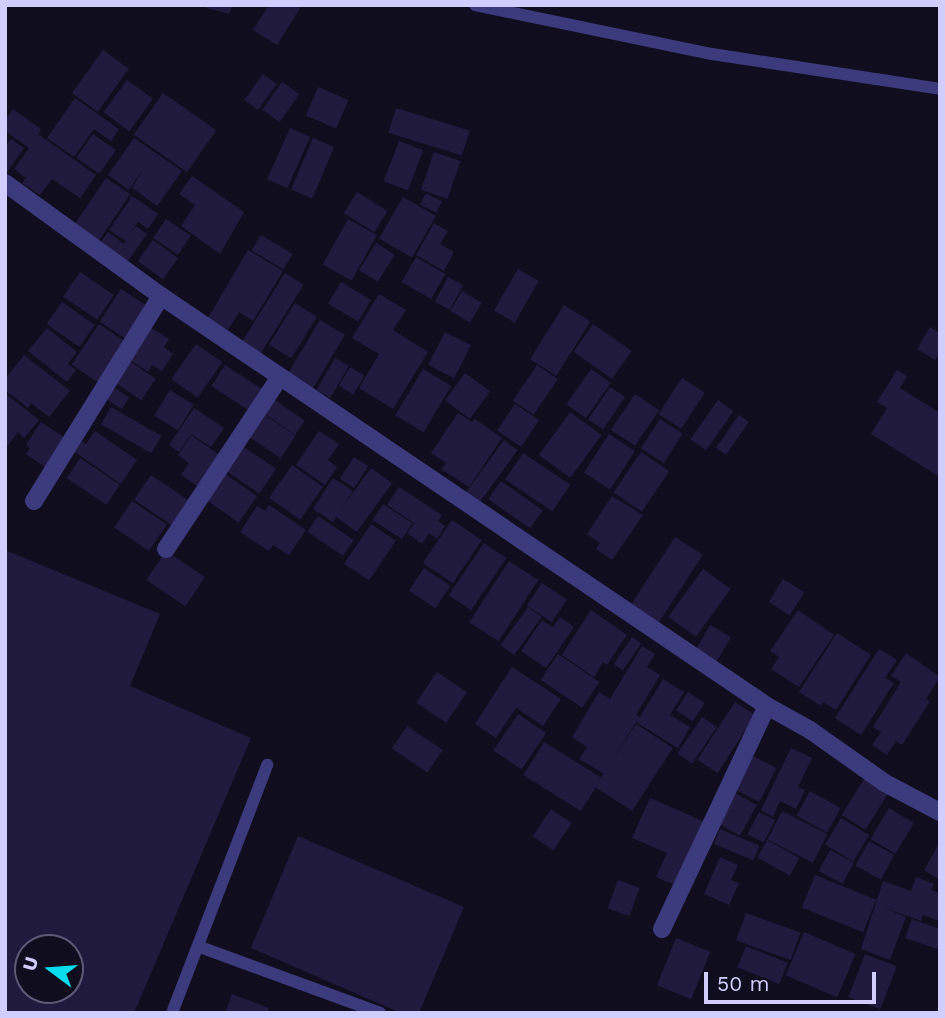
<!DOCTYPE html>
<style>
body{margin:0}
#map{position:relative;width:945px;height:1018px;overflow:hidden;background:#100d1f;font-family:"Work Sans",sans-serif}
div>[style]{position:absolute}
.building>*{inset:0;background:#211a3f;transform-origin:0 0}
.service>*{height:12px;margin:-6px;padding:0 6px;transform-origin:6px;border-radius:6px;background:#3b3a7c}
.minor>*{height:18px;margin:-9px;padding:0 9px;transform-origin:9px;border-radius:9px;background:#3b3a7c}
span{translate:-50% -50%;white-space:nowrap;text-align:center;line-height:1.15;-webkit-text-stroke:5px #100d1f;paint-order:stroke}
.frame{position:absolute;inset:0;border:7px solid #d1cdfd;pointer-events:none}
.north{position:absolute;left:14px;top:934px;width:70px;height:70px;box-sizing:border-box;background:#100d1f;border:2px solid #5d5a78;border-radius:50%;rotate:286deg;font-size:19px;font-weight:700;line-height:28px;text-align:center;color:#d1cdfd}
.north::after{content:'';display:block;margin:auto;width:24px;height:32px;background:#09dced;clip-path:polygon(50% 0,100% 100%,50% 72%,0 100%)}
.scale{position:absolute;left:704px;top:972px;width:172px;height:32px;box-sizing:border-box;border:4px solid #d1cdfd;border-top:0;padding-left:9px;font-size:21px;line-height:24px;white-space:nowrap;color:#d1cdfd;-webkit-text-stroke:5px #100d1f;paint-order:stroke}
</style>
<div id="map">
<div class="building">
<div style="clip-path:polygon(206px 5px,232px 5px,230px 14px,206px 8px)"></div>
<div style="clip-path:polygon(269px 5px,302px 5px,277px 45px,253px 30px)"></div>
<div style="left:103px;top:50px;width:32px;height:53px;rotate:36deg"></div>
<div style="left:263px;top:74px;width:17px;height:32px;rotate:36deg"></div>
<div style="left:127px;top:80px;width:32px;height:40px;rotate:36deg"></div>
<div style="left:282px;top:82px;width:21px;height:34px;rotate:35deg"></div>
<div style="left:318px;top:87px;width:33px;height:31px;rotate:23deg"></div>
<div style="left:163px;top:93px;width:65px;height:51px;rotate:35deg"></div>
<div style="clip-path:polygon(75px 98px,119px 129px,111px 141px,94px 129px,74px 157px,47px 138px)"></div>
<div style="left:396px;top:108px;width:77px;height:26px;rotate:17deg"></div>
<div style="clip-path:polygon(13px 109px,41px 129px,38px 134px,96px 175px,80px 198px,52px 179px,40px 195px,22px 183px,26px 178px,14px 169px,29px 148px,5px 131px,5px 120px)"></div>
<div style="left:290px;top:128px;width:22px;height:56px;rotate:24deg"></div>
<div style="left:93px;top:134px;width:28px;height:29px;rotate:35deg"></div>
<div style="clip-path:polygon(134px 138px,182px 171px,157px 206px,132px 188px,143px 169px,129px 190px,108px 175px)"></div>
<div style="left:313px;top:138px;width:23px;height:56px;rotate:23deg"></div>
<div style="clip-path:polygon(11px 139px,24px 148px,5px 175px,5px 147px)"></div>
<div style="left:399px;top:141px;width:26px;height:43px;rotate:21deg"></div>
<div style="left:434px;top:152px;width:28px;height:40px;rotate:19deg"></div>
<div style="clip-path:polygon(192px 176px,244px 212px,220px 254px,181px 226px,195px 205px,179px 194px)"></div>
<div style="left:106px;top:178px;width:29px;height:60px;rotate:34deg"></div>
<div style="left:357px;top:192px;width:36px;height:25px;rotate:32deg"></div>
<div style="left:426px;top:193px;width:18px;height:13px;rotate:27deg"></div>
<div style="clip-path:polygon(132px 196px,158px 214px,148px 229px,138px 222px,128px 235px,136px 226px,147px 234px,127px 262px,100px 243px,108px 232px,124px 244px,126px 241px,109px 230px)"></div>
<div style="left:403px;top:197px;width:38px;height:48px;rotate:30deg"></div>
<div style="left:166px;top:219px;width:30px;height:23px;rotate:34deg"></div>
<div style="left:348px;top:219px;width:33px;height:52px;rotate:29deg"></div>
<div style="clip-path:polygon(434px 223px,448px 231px,440px 244px,454px 252px,444px 271px,416px 255px)"></div>
<div style="left:261px;top:235px;width:37px;height:18px;rotate:31deg"></div>
<div style="left:153px;top:240px;width:31px;height:26px;rotate:36deg"></div>
<div style="left:376px;top:243px;width:22px;height:32px;rotate:32deg"></div>
<div style="clip-path:polygon(248px 250px,283px 271px,253px 321px,239px 312px,228px 330px,208px 318px)"></div>
<div style="left:416px;top:257px;width:34px;height:29px;rotate:30deg"></div>
<div style="left:518px;top:269px;width:24px;height:48px;rotate:30deg"></div>
<div style="left:80px;top:272px;width:41px;height:30px;rotate:34deg"></div>
<div style="left:285px;top:273px;width:22px;height:81px;rotate:32deg"></div>
<div style="left:448px;top:277px;width:17px;height:28px;rotate:28deg"></div>
<div style="left:341px;top:282px;width:35px;height:25px;rotate:31deg"></div>
<div style="left:121px;top:289px;width:33px;height:39px;rotate:33deg"></div>
<div style="left:462px;top:291px;width:23px;height:23px;rotate:31deg"></div>
<div style="clip-path:polygon(379px 294px,406px 310px,393px 330px,428px 352px,393px 409px,359px 388px,379px 354px,352px 338px)"></div>
<div style="left:62px;top:302px;width:40px;height:27px;rotate:35deg"></div>
<div style="left:295px;top:303px;width:26px;height:49px;rotate:32deg"></div>
<div style="left:564px;top:305px;width:31px;height:64px;rotate:32deg"></div>
<div style="left:320px;top:320px;width:29px;height:63px;rotate:31deg"></div>
<div style="left:99px;top:324px;width:32px;height:49px;rotate:34deg"></div>
<div style="left:593px;top:324px;width:47px;height:34px;rotate:35deg"></div>
<div style="clip-path:polygon(148px 326px,169px 339px,164px 347px,173px 354px,162px 371px,152px 365px,148px 372px,127px 358px)"></div>
<div style="clip-path:polygon(930px 327px,940px 333px,940px 353px,935px 360px,917px 349px)"></div>
<div style="clip-path:polygon(47px 328px,77px 352px,68px 364px,76px 370px,67px 382px,28px 351px)"></div>
<div style="left:445px;top:332px;width:29px;height:37px;rotate:27deg"></div>
<div style="left:196px;top:344px;width:32px;height:43px;rotate:35deg"></div>
<div style="clip-path:polygon(24px 355px,70px 391px,49px 417px,31px 403px,28px 408px,5px 390px,5px 379px)"></div>
<div style="left:125px;top:358px;width:37px;height:26px;rotate:34deg"></div>
<div style="left:335px;top:358px;width:16px;height:37px;rotate:30deg"></div>
<div style="left:225px;top:365px;width:49px;height:25px;rotate:33deg"></div>
<div style="left:537px;top:365px;width:25px;height:43px;rotate:34deg"></div>
<div style="left:350px;top:367px;width:17px;height:22px;rotate:31deg"></div>
<div style="left:423px;top:369px;width:33px;height:54px;rotate:31deg"></div>
<div style="left:591px;top:369px;width:24px;height:43px;rotate:35deg"></div>
<div style="clip-path:polygon(897px 370px,907px 376px,900px 388px,940px 413px,940px 477px,871px 434px,887px 408px,877px 402px)"></div>
<div style="left:465px;top:373px;width:31px;height:34px;rotate:36deg"></div>
<div style="left:682px;top:378px;width:27px;height:43px;rotate:33deg"></div>
<div style="left:108px;top:384px;width:25px;height:14px;rotate:32deg"></div>
<div style="left:610px;top:387px;width:18px;height:39px;rotate:34deg"></div>
<div style="left:170px;top:390px;width:28px;height:30px;rotate:32deg"></div>
<div style="clip-path:polygon(5px 393px,39px 420px,24px 438px,18px 432px,7px 447px)"></div>
<div style="left:635px;top:394px;width:29px;height:43px;rotate:34deg"></div>
<div style="left:272px;top:398px;width:40px;height:17px;rotate:35deg"></div>
<div style="left:718px;top:400px;width:19px;height:48px;rotate:35deg"></div>
<div style="left:515px;top:404px;width:29px;height:32px;rotate:34deg"></div>
<div style="left:111px;top:407px;width:58px;height:20px;rotate:30deg"></div>
<div style="clip-path:polygon(194px 408px,224px 428px,211px 447px,191px 434px,179px 452px,169px 445px)"></div>
<div style="left:570px;top:412px;width:39px;height:53px;rotate:36deg"></div>
<div style="clip-path:polygon(458px 413px,472px 422px,475px 419px,502px 438px,469px 487px,441px 469px,446px 463px,431px 453px)"></div>
<div style="left:265px;top:415px;width:37px;height:27px;rotate:34deg"></div>
<div style="left:739px;top:415px;width:12px;height:40px;rotate:35deg"></div>
<div style="left:660px;top:419px;width:27px;height:35px;rotate:33deg"></div>
<div style="clip-path:polygon(41px 422px,65px 438px,46px 468px,26px 454px,30px 448px,26px 445px)"></div>
<div style="clip-path:polygon(95px 431px,137px 460px,121px 484px,75px 452px,82px 441px,86px 444px)"></div>
<div style="clip-path:polygon(319px 431px,339px 444px,328px 460px,337px 467px,325px 485px,296px 465px)"></div>
<div style="left:609px;top:434px;width:31px;height:46px;rotate:33deg"></div>
<div style="clip-path:polygon(191px 435px,221px 456px,200px 488px,181px 475px,189px 463px,178px 455px)"></div>
<div style="left:504px;top:440px;width:17px;height:65px;rotate:36deg"></div>
<div style="left:238px;top:443px;width:46px;height:30px;rotate:34deg"></div>
<div style="left:641px;top:452px;width:34px;height:49px;rotate:34deg"></div>
<div style="left:523px;top:453px;width:57px;height:32px;rotate:34deg"></div>
<div style="left:354px;top:457px;width:17px;height:26px;rotate:33deg"></div>
<div style="left:80px;top:458px;width:48px;height:24px;rotate:34deg"></div>
<div style="left:292px;top:465px;width:38px;height:40px;rotate:35deg"></div>
<div style="left:371px;top:468px;width:26px;height:60px;rotate:36deg"></div>
<div style="left:221px;top:471px;width:44px;height:32px;rotate:35deg"></div>
<div style="left:151px;top:475px;width:48px;height:30px;rotate:34deg"></div>
<div style="left:333px;top:478px;width:24px;height:37px;rotate:33deg"></div>
<div style="left:501px;top:481px;width:51px;height:22px;rotate:35deg"></div>
<div style="clip-path:polygon(399px 487px,442px 515px,438px 521px,445px 526px,437px 539px,429px 533px,422px 544px,407px 533px,414px 523px,387px 505px)"></div>
<div style="clip-path:polygon(612px 496px,643px 515px,612px 560px,596px 549px,600px 543px,587px 534px)"></div>
<div style="left:132px;top:501px;width:42px;height:32px;rotate:34deg"></div>
<div style="left:383px;top:504px;width:35px;height:19px;rotate:33deg"></div>
<div style="clip-path:polygon(269px 505px,306px 530px,289px 555px,273px 545px,269px 551px,240px 532px,257px 506px,265px 511px)"></div>
<div style="left:318px;top:516px;width:43px;height:19px;rotate:34deg"></div>
<div style="left:452px;top:520px;width:36px;height:52px;rotate:34deg"></div>
<div style="left:371px;top:524px;width:30px;height:48px;rotate:34deg"></div>
<div style="left:675px;top:537px;width:33px;height:83px;rotate:33deg"></div>
<div style="left:484px;top:543px;width:27px;height:63px;rotate:34deg"></div>
<div style="clip-path:polygon(evenodd,5px 550px,160px 614px,130px 686px,251px 738px,134px 1013px,5px 1013px,5px 550px,28px 948px,70px 948px,70px 990px,28px 990px,28px 948px)"></div>
<div style="left:166px;top:551px;width:47px;height:35px;rotate:34deg"></div>
<div style="left:509px;top:561px;width:35px;height:73px;rotate:33deg"></div>
<div style="left:424px;top:568px;width:32px;height:27px;rotate:34deg"></div>
<div style="left:703px;top:569px;width:34px;height:59px;rotate:36deg"></div>
<div style="left:783px;top:579px;width:25px;height:27px;rotate:32deg"></div>
<div style="left:542px;top:583px;width:30px;height:27px;rotate:34deg"></div>
<div style="left:528px;top:607px;width:17px;height:47px;rotate:36deg"></div>
<div style="clip-path:polygon(591px 610px,627px 635px,607px 665px,603px 662px,594px 677px,562px 655px)"></div>
<div style="clip-path:polygon(798px 610px,834px 635px,799px 687px,771px 669px,779px 657px,770px 651px)"></div>
<div style="clip-path:polygon(560px 617px,574px 627px,546px 668px,521px 651px,542px 620px,553px 627px)"></div>
<div style="left:710px;top:625px;width:24px;height:30px;rotate:30deg"></div>
<div style="clip-path:polygon(837px 633px,871px 655px,836px 710px,823px 702px,821px 706px,799px 692px)"></div>
<div style="left:632px;top:637px;width:11px;height:33px;rotate:34deg"></div>
<div style="clip-path:polygon(642px 646px,655px 654px,647px 667px,660px 675px,636px 715px,640px 717px,663px 679px,684px 692px,670px 715px,690px 727px,678px 748px,636px 722px,604px 774px,579px 759px,587px 747px,572px 737px,599px 692px,610px 699px)"></div>
<div style="clip-path:polygon(879px 649px,897px 660px,885px 678px,894px 683px,861px 735px,835px 718px)"></div>
<div style="clip-path:polygon(906px 653px,940px 677px,926px 699px,930px 701px,902px 745px,896px 741px,887px 755px,872px 745px,881px 732px,873px 727px,901px 682px,891px 676px)"></div>
<div style="left:558px;top:654px;width:50px;height:31px;rotate:34deg"></div>
<div style="clip-path:polygon(512px 667px,561px 699px,543px 726px,516px 708px,496px 738px,475px 724px)"></div>
<div style="left:437px;top:672px;width:36px;height:37px;rotate:34deg"></div>
<div style="left:688px;top:692px;width:20px;height:22px;rotate:33deg"></div>
<div style="left:735px;top:702px;width:24px;height:69px;rotate:33deg"></div>
<div style="left:518px;top:714px;width:34px;height:44px;rotate:34deg"></div>
<div style="left:702px;top:717px;width:18px;height:44px;rotate:34deg"></div>
<div style="left:636px;top:724px;width:44px;height:75px;rotate:33deg"></div>
<div style="left:407px;top:726px;width:43px;height:27px;rotate:34deg"></div>
<div style="left:544px;top:742px;width:68px;height:39px;rotate:32deg"></div>
<div style="clip-path:polygon(791px 748px,812px 758px,798px 787px,805px 790px,796px 809px,780px 801px,773px 817px,761px 810px)"></div>
<div style="left:749px;top:754px;width:31px;height:38px;rotate:27deg"></div>
<div style="left:866px;top:776px;width:28px;height:46px;rotate:32deg"></div>
<div style="left:810px;top:791px;width:35px;height:28px;rotate:29deg"></div>
<div style="left:735px;top:793px;width:25px;height:35px;rotate:29deg"></div>
<div style="clip-path:polygon(650px 798px,705px 822px,677px 886px,656px 877px,667px 853px,632px 838px)"></div>
<div style="left:889px;top:808px;width:29px;height:36px;rotate:31deg"></div>
<div style="left:551px;top:809px;width:25px;height:33px;rotate:34deg"></div>
<div style="left:782px;top:811px;width:51px;height:32px;rotate:27deg"></div>
<div style="left:759px;top:812px;width:18px;height:25px;rotate:27deg"></div>
<div style="left:841px;top:818px;width:33px;height:31px;rotate:31deg"></div>
<div style="left:720px;top:829px;width:43px;height:16px;rotate:23deg"></div>
<div style="clip-path:polygon(298px 836px,464px 907px,419px 1013px,401px 1013px,251px 948px)"></div>
<div style="left:767px;top:840px;width:37px;height:20px;rotate:29deg"></div>
<div style="left:869px;top:841px;width:29px;height:28px;rotate:29deg"></div>
<div style="clip-path:polygon(940px 842px,940px 880px,924px 870px)"></div>
<div style="left:830px;top:850px;width:27px;height:24px;rotate:28deg"></div>
<div style="clip-path:polygon(720px 857px,738px 865px,731px 880px,739px 883px,729px 905px,704px 894px)"></div>
<div style="left:815px;top:875px;width:66px;height:35px;rotate:22deg"></div>
<div style="clip-path:polygon(916px 877px,934px 884px,931px 890px,940px 893px,940px 921px,923px 915px,921px 921px,882px 907px,906px 917px,890px 960px,861px 949px,883px 881px,911px 891px)"></div>
<div style="left:618px;top:880px;width:23px;height:30px;rotate:20deg"></div>
<div style="left:746px;top:913px;width:58px;height:29px;rotate:20deg"></div>
<div style="clip-path:polygon(912px 919px,940px 929px,940px 950px,905px 938px)"></div>
<div style="left:804px;top:932px;width:56px;height:47px;rotate:23deg"></div>
<div style="left:676px;top:938px;width:37px;height:51px;rotate:22deg"></div>
<div style="left:746px;top:946px;width:45px;height:23px;rotate:22deg"></div>
<div style="left:865px;top:954px;width:34px;height:46px;rotate:21deg"></div>
<div style="clip-path:polygon(232px 994px,269px 1008px,267px 1013px,225px 1013px)"></div>
</div>
<div class="service">
<div style="left:475px;top:5px;width:242px;rotate:11.7deg"></div>
<div style="left:712px;top:54px;width:231px;rotate:8.7deg"></div>
<div style="left:200px;top:947px;width:192px;rotate:20.1deg"></div>
<div style="left:172px;top:1013px;width:266px;rotate:-69deg"></div>
</div>
<div class="minor">
<div style="left:5px;top:183px;width:193px;rotate:35.9deg"></div>
<div style="left:161px;top:296px;width:732px;rotate:34.08deg"></div>
<div style="left:767px;top:706px;width:49px;rotate:29.2deg"></div>
<div style="left:810px;top:730px;width:92px;rotate:35.2deg"></div>
<div style="left:885px;top:783px;width:62px;rotate:27.8deg"></div>
<div style="left:34px;top:501px;width:241px;rotate:-58.2deg"></div>
<div style="left:166px;top:549px;width:206px;rotate:-56.5deg"></div>
<div style="left:662px;top:929px;width:246px;rotate:-64.8deg"></div>
</div>
<div class="frame"></div>
<div class="north">U</div>
<div class="scale">50 m</div>
</div>
